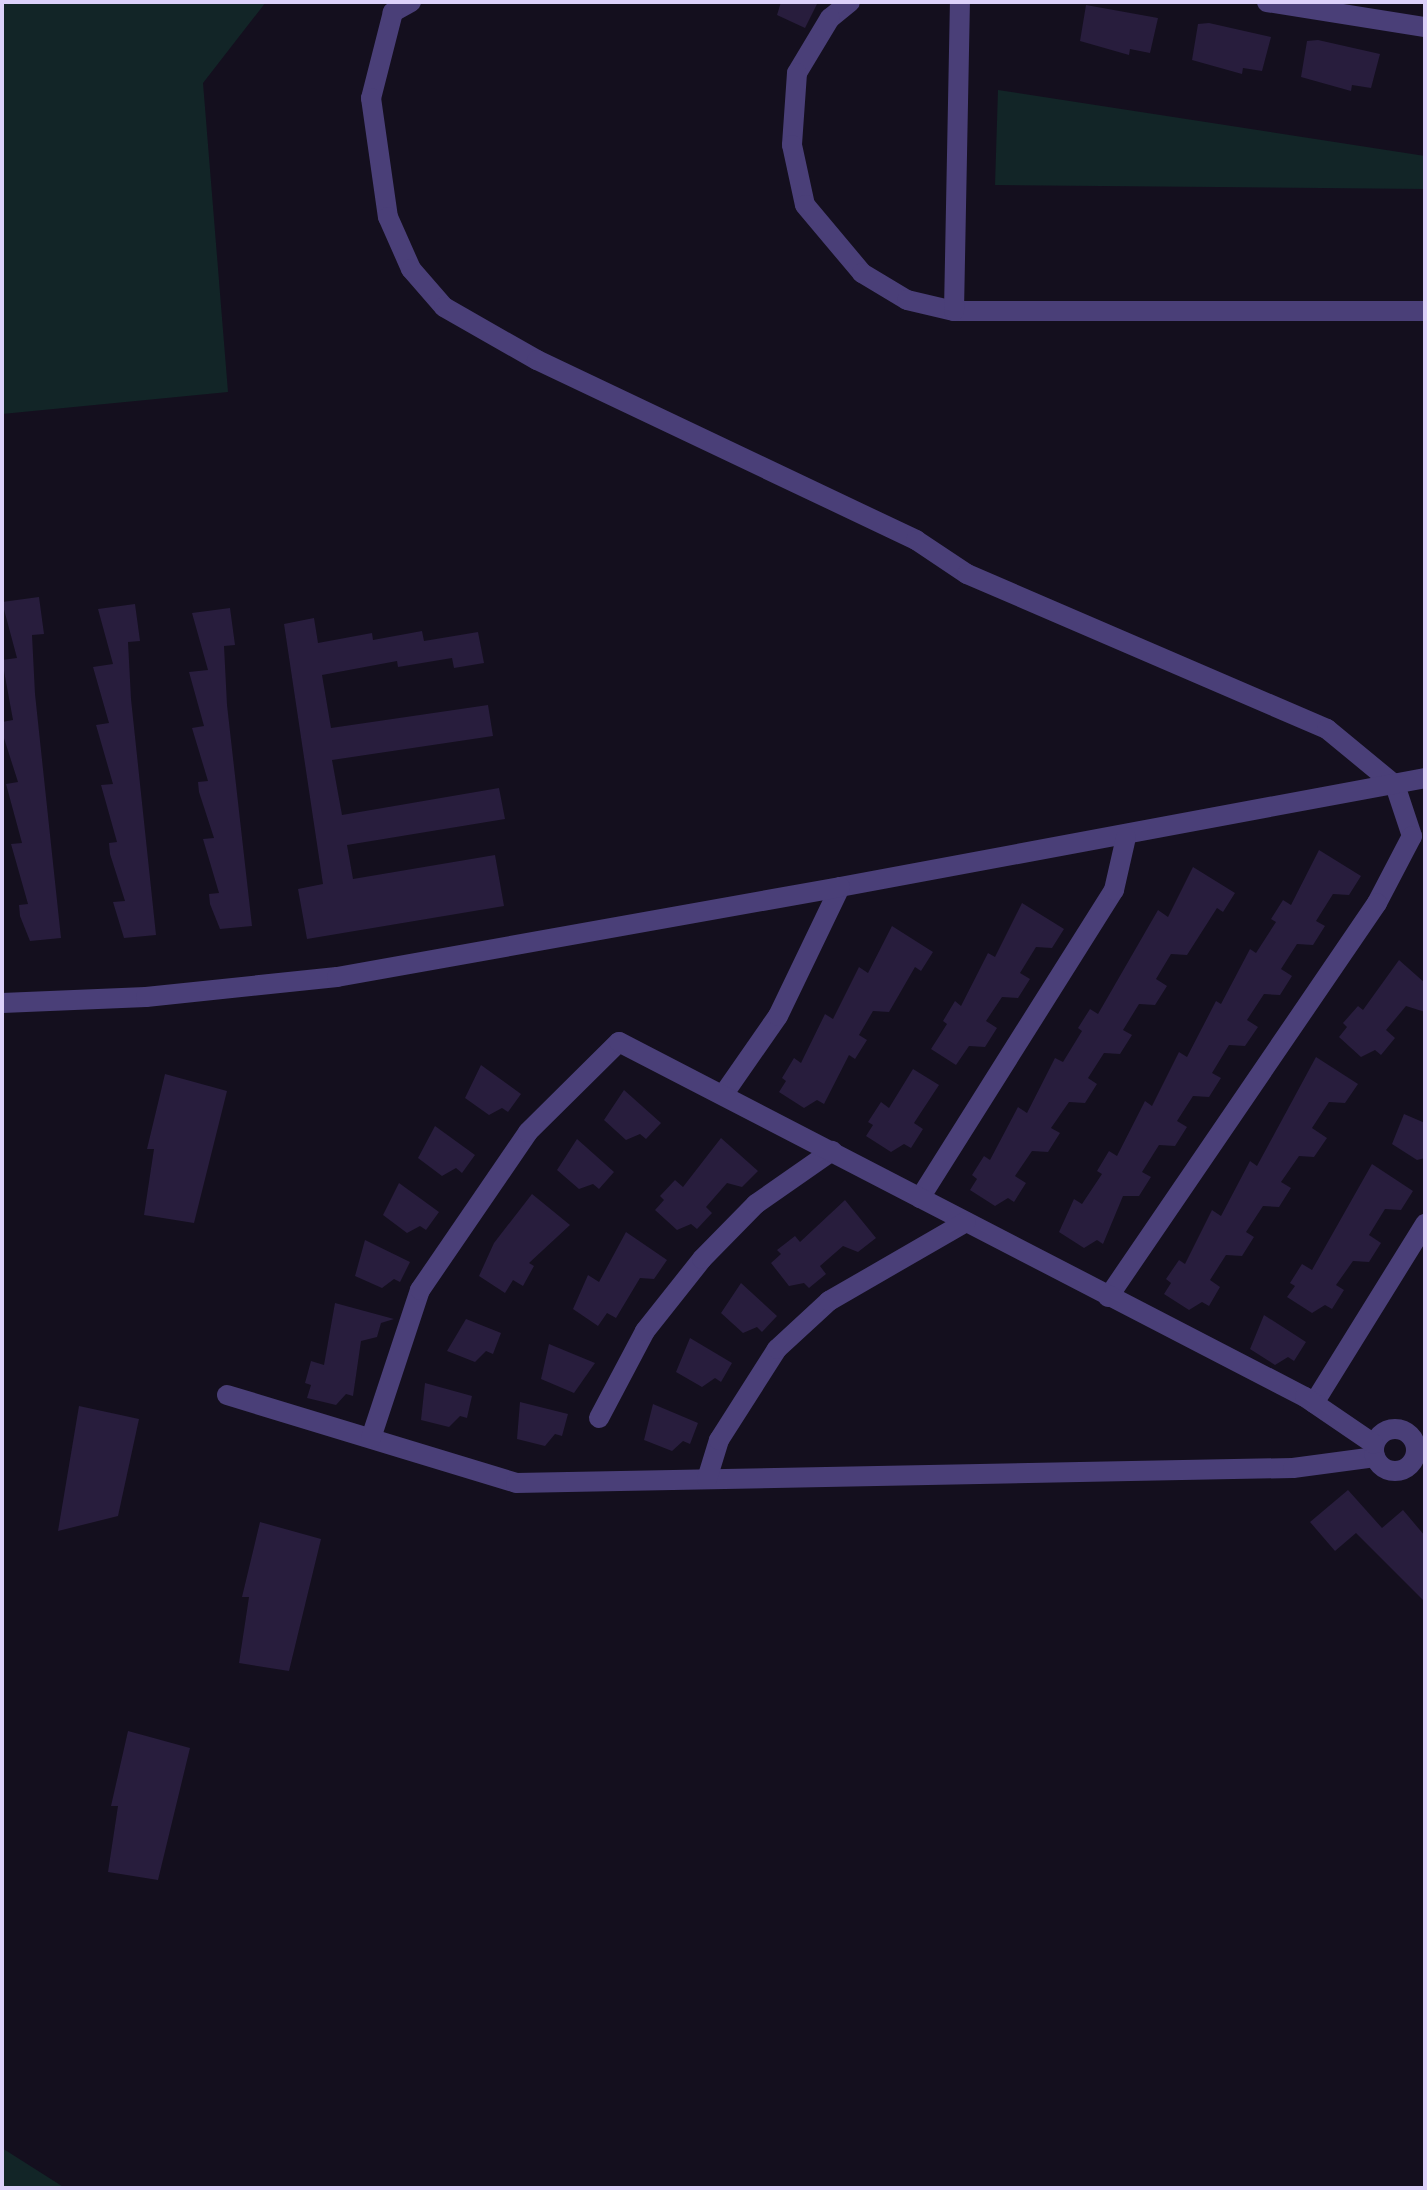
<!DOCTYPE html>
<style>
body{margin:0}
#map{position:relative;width:1427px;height:2190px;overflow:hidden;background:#140f1e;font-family:"Nunito Sans",sans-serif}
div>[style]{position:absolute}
.green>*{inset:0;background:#122527}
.building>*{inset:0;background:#281d3d}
.minor>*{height:20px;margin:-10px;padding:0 10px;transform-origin:10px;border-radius:10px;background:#4a3f78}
.minor>.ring{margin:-10px;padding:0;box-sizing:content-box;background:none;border:20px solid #4a3f78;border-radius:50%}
.tertiary>*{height:20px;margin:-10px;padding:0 10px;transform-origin:10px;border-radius:10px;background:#4a3f78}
span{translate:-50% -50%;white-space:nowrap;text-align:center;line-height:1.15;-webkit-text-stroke:7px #140f1e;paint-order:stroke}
.frame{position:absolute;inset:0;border:4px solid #dcd1fa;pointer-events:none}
</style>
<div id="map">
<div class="green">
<div style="clip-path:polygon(2px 2px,266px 2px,203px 83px,228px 392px,2px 414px)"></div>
<div style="clip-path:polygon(998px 90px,1425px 156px,1425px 189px,995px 185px)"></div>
<div style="clip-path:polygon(2px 2148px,65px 2188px,2px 2188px)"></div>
</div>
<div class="building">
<div style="clip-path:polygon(781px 2px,818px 2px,805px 28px,777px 15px)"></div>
<div style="clip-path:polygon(1086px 5px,1158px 18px,1150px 53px,1130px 49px,1129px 55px,1080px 41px)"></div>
<div style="clip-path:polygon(1209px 23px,1271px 37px,1262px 71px,1243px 68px,1242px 74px,1192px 60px,1198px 24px)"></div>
<div style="clip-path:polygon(1318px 40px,1380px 54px,1371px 88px,1352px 85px,1351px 91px,1301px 77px,1307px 41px)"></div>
<div style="clip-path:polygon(39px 597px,44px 634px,32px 635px,35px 694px,61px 938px,30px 941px,20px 916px,19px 905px,28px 904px,11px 844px,22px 843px,6px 784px,18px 782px,2px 732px,2px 722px,13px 720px,2px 660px,17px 658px,2px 602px)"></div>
<div style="clip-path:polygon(135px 604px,140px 641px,128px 642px,131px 699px,156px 935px,124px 938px,113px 902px,125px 901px,110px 854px,109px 843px,117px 842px,101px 785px,113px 784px,96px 725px,109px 723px,93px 667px,113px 664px,98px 609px)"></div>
<div style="clip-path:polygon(230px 608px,235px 645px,224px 646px,227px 705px,252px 926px,220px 929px,210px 904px,209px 894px,219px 893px,203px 839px,214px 838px,199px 792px,198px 782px,208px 781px,192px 728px,204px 726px,189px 672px,208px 670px,192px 613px)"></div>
<div style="clip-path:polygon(314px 618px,318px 643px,372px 633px,373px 640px,422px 631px,424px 641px,478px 632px,484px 663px,454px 668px,452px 658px,398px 667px,397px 661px,322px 675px,331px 728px,488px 705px,493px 736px,332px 760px,342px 815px,499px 788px,505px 819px,347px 845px,353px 879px,495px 855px,504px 906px,307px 939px,298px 889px,323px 884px,284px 624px)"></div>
<div style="clip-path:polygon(1319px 850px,1361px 876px,1349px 895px,1333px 894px,1316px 921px,1325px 926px,1313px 945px,1297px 944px,1281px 969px,1292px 976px,1280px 995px,1264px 994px,1247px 1020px,1258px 1027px,1245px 1046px,1229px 1045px,1212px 1073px,1221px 1078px,1209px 1097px,1193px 1096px,1177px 1121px,1187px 1127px,1175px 1146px,1159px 1145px,1142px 1172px,1151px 1177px,1139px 1196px,1123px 1196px,1103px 1244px,1097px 1240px,1084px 1248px,1059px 1232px,1074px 1199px,1082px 1204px,1102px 1174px,1097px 1171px,1109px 1151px,1117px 1156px,1145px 1101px,1152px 1106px,1179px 1052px,1187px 1057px,1216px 1001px,1221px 1004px,1250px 949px,1256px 953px,1276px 922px,1271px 919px,1283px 900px,1291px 905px)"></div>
<div style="clip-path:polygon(1193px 867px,1235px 893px,1223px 912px,1217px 908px,1187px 955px,1171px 954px,1156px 979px,1167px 986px,1155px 1005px,1139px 1004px,1123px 1030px,1132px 1035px,1120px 1054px,1104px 1053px,1088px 1078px,1097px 1084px,1085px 1103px,1069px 1102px,1051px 1128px,1060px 1133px,1048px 1152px,1032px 1151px,1015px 1176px,1026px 1183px,1014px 1202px,1008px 1198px,995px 1206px,970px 1190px,977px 1179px,972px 1175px,984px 1156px,990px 1160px,1018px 1107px,1027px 1113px,1055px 1058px,1063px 1062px,1082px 1031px,1078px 1028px,1090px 1009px,1098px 1014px,1158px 910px,1168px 917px)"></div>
<div style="clip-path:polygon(1022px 903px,1064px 929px,1052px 948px,1036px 947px,1020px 973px,1030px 979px,1018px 998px,1002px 997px,986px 1021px,997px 1028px,985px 1047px,969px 1046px,956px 1065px,931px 1049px,947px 1024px,943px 1021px,955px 1001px,961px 1006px,988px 953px,995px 957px)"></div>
<div style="clip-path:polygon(892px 926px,933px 952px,921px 971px,915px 967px,889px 1012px,873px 1011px,859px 1035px,867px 1040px,855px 1059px,849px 1055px,824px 1104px,817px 1100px,804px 1108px,779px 1092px,786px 1081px,782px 1078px,794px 1058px,801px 1063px,825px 1014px,833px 1019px,859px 967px,868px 973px)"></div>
<div style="clip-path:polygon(1399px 960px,1425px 983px,1425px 1012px,1406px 1006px,1386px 1030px,1395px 1038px,1381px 1055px,1375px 1050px,1361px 1057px,1339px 1037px,1347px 1027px,1343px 1023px,1358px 1006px,1363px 1010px)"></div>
<div style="clip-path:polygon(1316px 1057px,1358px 1084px,1345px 1103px,1329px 1102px,1312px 1128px,1327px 1138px,1314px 1157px,1299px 1156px,1281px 1182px,1291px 1188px,1279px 1207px,1263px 1206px,1246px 1232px,1254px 1237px,1242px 1256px,1226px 1255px,1210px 1280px,1220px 1287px,1209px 1306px,1202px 1302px,1189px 1310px,1164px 1294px,1171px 1283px,1166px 1279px,1179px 1260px,1185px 1264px,1212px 1210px,1221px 1216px,1250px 1161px,1257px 1166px)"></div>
<div style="clip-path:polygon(481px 1065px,521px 1094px,508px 1112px,502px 1108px,489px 1115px,465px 1098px)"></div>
<div style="clip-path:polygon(913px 1069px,939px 1085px,914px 1123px,923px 1129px,911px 1148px,904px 1144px,891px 1152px,866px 1136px,873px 1125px,868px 1122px,881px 1102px,889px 1108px)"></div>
<div style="clip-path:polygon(165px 1074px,227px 1091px,194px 1223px,144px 1215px,154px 1149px,147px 1149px)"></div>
<div style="clip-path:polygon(624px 1090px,661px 1123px,646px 1139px,640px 1134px,626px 1140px,604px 1120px)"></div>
<div style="clip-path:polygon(1404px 1114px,1425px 1123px,1425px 1158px,1417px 1160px,1392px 1144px)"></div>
<div style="clip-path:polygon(435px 1126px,475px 1155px,462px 1173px,456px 1168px,442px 1176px,418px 1158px)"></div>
<div style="clip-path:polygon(721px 1138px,758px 1171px,742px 1187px,727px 1183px,706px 1207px,712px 1213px,697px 1229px,691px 1224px,677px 1230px,655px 1210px,664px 1200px,660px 1196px,675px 1180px,683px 1187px)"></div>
<div style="clip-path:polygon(577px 1139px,614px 1172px,599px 1189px,593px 1184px,579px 1189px,557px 1170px)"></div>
<div style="clip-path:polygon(1372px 1164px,1413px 1191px,1401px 1210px,1385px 1209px,1369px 1235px,1381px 1243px,1369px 1262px,1353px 1261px,1336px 1285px,1344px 1290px,1332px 1309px,1325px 1305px,1312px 1313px,1287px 1297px,1295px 1286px,1290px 1283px,1302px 1264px,1312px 1270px)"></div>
<div style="clip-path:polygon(399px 1183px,439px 1212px,426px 1230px,420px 1226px,407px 1233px,383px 1215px)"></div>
<div style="clip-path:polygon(532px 1194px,570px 1225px,529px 1263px,534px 1266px,523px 1286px,513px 1280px,505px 1293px,479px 1276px,494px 1243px)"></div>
<div style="clip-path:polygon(845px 1200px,876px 1238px,858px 1252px,843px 1246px,820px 1266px,826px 1274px,809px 1288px,804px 1283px,789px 1286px,771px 1263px,781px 1254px,777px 1250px,795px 1236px,800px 1242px)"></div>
<div style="clip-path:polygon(626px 1232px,667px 1260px,654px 1279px,640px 1278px,616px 1318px,607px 1313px,598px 1326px,573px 1309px,588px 1275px,599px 1282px)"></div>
<div style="clip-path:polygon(365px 1240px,410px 1262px,400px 1282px,394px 1279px,382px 1288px,355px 1276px)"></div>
<div style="clip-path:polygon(741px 1283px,777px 1316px,762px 1332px,757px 1327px,743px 1333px,721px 1313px)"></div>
<div style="clip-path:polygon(335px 1303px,394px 1319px,381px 1323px,377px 1337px,361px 1341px,353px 1396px,346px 1394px,336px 1405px,307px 1398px,311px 1385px,305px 1383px,311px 1361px,324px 1365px)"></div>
<div style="clip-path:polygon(1264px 1315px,1306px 1342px,1294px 1361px,1288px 1357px,1275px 1365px,1250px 1349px)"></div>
<div style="clip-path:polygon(466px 1319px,501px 1333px,493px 1354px,486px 1351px,475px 1362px,447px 1351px)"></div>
<div style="clip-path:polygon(690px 1338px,732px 1363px,721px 1382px,715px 1378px,702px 1387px,676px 1372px)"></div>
<div style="clip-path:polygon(549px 1344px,595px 1363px,574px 1393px,541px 1379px)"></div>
<div style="clip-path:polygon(425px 1383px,472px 1396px,467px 1418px,460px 1416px,449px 1427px,421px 1420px)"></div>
<div style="clip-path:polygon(520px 1402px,568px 1414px,562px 1436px,555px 1434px,545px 1446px,517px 1439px)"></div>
<div style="clip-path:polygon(653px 1404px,698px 1423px,690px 1444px,683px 1441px,672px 1451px,644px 1440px)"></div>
<div style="clip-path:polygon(79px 1406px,139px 1419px,118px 1516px,58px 1531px)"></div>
<div style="clip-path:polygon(1348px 1490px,1382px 1528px,1403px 1510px,1425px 1536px,1425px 1602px,1356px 1533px,1335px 1551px,1310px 1522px)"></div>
<div style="clip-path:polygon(260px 1522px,321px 1539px,289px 1671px,239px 1663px,249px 1597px,242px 1597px)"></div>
<div style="clip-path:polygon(128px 1731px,190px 1748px,158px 1880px,108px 1872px,118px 1806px,111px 1806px)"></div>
</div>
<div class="minor">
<div style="left:411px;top:2px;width:21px;rotate:151deg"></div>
<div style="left:393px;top:12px;width:89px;rotate:104.3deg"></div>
<div style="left:371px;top:98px;width:120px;rotate:81.9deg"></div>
<div style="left:388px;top:217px;width:57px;rotate:66.1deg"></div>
<div style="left:411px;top:269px;width:50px;rotate:49deg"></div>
<div style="left:444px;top:307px;width:107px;rotate:29.7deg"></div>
<div style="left:537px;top:360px;width:420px;rotate:25.4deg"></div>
<div style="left:916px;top:540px;width:61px;rotate:33.7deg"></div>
<div style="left:967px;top:574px;width:392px;rotate:23.3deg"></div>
<div style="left:1327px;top:729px;width:88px;rotate:39.5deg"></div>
<div style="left:1395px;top:785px;width:54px;rotate:71.6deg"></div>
<div style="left:1412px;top:836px;width:76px;rotate:117.6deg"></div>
<div style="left:1377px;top:903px;width:477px;rotate:124.3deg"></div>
<div style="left:850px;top:2px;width:26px;rotate:141deg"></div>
<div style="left:830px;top:18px;width:64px;rotate:121deg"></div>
<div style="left:797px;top:73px;width:72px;rotate:94deg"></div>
<div style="left:792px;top:145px;width:61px;rotate:77.8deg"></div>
<div style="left:805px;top:205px;width:89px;rotate:50deg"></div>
<div style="left:862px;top:273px;width:52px;rotate:31deg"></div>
<div style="left:907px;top:300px;width:48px;rotate:13.2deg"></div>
<div style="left:954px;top:311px;width:471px"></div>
<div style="left:1267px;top:2px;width:160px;rotate:9deg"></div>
<div style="left:954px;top:311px;width:309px;rotate:-88.9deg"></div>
<div style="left:723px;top:1095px;width:96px;rotate:-55.2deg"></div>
<div style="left:778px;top:1016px;width:143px;rotate:-64.3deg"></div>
<div style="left:840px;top:887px;width:595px;rotate:-10.55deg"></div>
<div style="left:920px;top:1198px;width:364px;rotate:-57.8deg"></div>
<div style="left:1114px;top:890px;width:54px;rotate:-77.2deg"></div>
<div style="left:227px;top:1395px;width:302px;rotate:16.9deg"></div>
<div style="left:516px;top:1483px;width:777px;rotate:-1.11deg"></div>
<div style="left:1293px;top:1468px;width:83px;rotate:-7.6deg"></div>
<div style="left:1314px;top:1403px;width:211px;rotate:-58.2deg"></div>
<div style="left:599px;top:1418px;width:98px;rotate:-62.1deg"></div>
<div style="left:645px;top:1331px;width:92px;rotate:-51.6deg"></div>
<div style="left:702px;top:1259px;width:77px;rotate:-45.5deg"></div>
<div style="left:756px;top:1204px;width:93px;rotate:-34.9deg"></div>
<div class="ring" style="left:1374px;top:1429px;width:22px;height:22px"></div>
<div style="left:371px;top:1438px;width:156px;rotate:-71.7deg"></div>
<div style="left:420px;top:1290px;width:191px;rotate:-55.6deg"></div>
<div style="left:528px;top:1132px;width:128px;rotate:-44.7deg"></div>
<div style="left:619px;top:1042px;width:772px;rotate:27.36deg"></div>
<div style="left:1305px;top:1397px;width:83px;rotate:34.3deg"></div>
<div style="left:707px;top:1479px;width:41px;rotate:-72.9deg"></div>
<div style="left:719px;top:1440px;width:108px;rotate:-57.5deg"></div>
<div style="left:777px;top:1349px;width:71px;rotate:-42.7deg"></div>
<div style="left:829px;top:1301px;width:158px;rotate:-30deg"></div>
</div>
<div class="tertiary">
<div style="left:2px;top:1003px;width:144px;rotate:-2.4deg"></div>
<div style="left:146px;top:997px;width:192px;rotate:-6deg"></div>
<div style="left:337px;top:977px;width:511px;rotate:-10.14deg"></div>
</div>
<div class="frame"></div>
</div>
